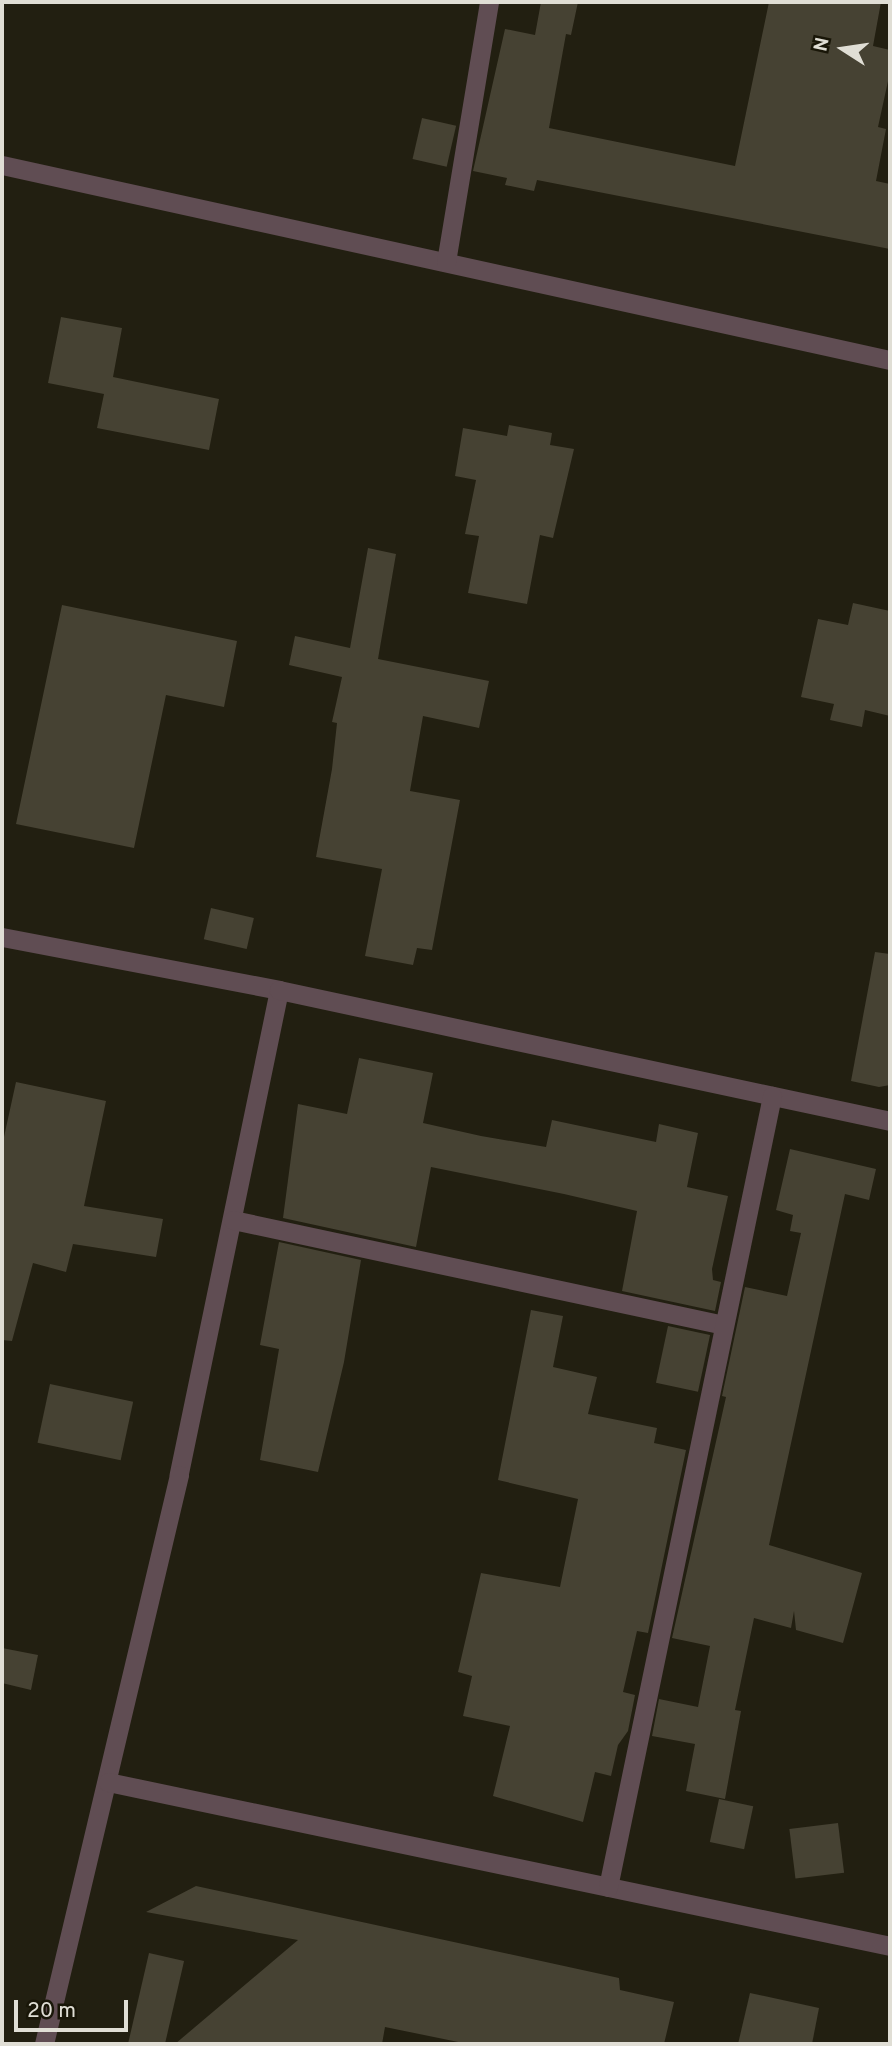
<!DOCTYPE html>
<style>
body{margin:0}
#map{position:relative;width:892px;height:2046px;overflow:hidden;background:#221f11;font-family:Overpass,sans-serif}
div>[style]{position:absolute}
.building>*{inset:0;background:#464233;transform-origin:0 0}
.minor>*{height:19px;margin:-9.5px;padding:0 9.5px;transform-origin:9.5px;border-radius:9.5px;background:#604d53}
span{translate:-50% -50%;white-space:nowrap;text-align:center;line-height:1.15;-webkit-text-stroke:5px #191608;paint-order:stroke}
.frame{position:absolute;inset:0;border:4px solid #e0ded5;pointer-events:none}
.north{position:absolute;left:808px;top:14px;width:70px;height:70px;-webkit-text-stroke:5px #191608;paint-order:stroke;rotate:282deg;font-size:19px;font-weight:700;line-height:28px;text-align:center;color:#e0ded5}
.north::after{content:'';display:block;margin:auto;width:24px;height:32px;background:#e0ded5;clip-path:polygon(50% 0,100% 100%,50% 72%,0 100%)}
.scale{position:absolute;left:14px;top:2000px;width:114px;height:32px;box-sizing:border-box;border:4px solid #e0ded5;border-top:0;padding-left:9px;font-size:21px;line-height:24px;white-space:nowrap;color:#e0ded5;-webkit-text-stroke:5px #191608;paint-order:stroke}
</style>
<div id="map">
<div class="building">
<div style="clip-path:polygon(541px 2px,578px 2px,571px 35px,566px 34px,549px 128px,735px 166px,769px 2px,881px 2px,873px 46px,890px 50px,890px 72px,878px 127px,886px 129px,876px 181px,890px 184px,890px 249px,537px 180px,534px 191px,505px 185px,507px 178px,473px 171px,505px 29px,535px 35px)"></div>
<div style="left:422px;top:118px;width:35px;height:42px;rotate:13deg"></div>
<div style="clip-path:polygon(61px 317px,122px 328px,113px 377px,219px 399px,209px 450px,97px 428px,104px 394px,48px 383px)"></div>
<div style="clip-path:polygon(509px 425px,552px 433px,550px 445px,574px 449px,553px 538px,540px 535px,527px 604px,468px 593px,479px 536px,465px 534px,476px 480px,455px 476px,463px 428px,507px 436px)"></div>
<div style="clip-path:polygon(368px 548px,396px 554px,378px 659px,489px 681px,479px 728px,423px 716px,410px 791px,460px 800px,432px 950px,417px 948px,413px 965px,365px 956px,382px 869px,316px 857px,332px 769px,337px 723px,332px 722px,342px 677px,289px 665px,295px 636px,350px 648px)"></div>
<div style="clip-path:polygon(853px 603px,890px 611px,890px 716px,865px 710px,862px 727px,830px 720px,834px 704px,801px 697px,818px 619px,848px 625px)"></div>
<div style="clip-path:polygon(62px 605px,237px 641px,224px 707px,166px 695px,134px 848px,16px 824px)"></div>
<div style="left:211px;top:908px;width:44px;height:32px;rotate:13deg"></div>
<div style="clip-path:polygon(875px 952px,890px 954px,890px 1085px,879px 1087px,851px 1081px)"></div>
<div style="clip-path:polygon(359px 1058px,433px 1073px,423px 1123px,481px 1136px,546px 1147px,552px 1120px,656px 1142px,659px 1124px,698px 1133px,687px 1187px,728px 1196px,712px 1269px,713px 1280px,721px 1282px,715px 1311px,622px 1291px,637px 1211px,564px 1194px,431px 1167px,416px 1247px,283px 1218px,298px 1104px,347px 1114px)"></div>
<div style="clip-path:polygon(16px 1082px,106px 1101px,84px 1206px,163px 1219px,156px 1257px,73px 1244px,66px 1272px,33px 1263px,12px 1341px,2px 1340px,2px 1146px)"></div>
<div style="clip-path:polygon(790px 1149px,876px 1169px,869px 1200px,845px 1194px,769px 1545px,862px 1573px,843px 1643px,796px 1630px,794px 1611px,791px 1628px,754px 1618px,735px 1710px,741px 1711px,725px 1799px,686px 1791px,695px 1744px,652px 1736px,659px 1699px,698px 1707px,710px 1646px,672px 1638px,726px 1397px,722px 1396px,745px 1287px,787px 1296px,801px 1233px,790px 1231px,793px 1215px,776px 1210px)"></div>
<div style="clip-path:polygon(279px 1242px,361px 1260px,344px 1362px,318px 1472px,260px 1460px,279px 1349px,260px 1345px)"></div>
<div style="clip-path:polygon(531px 1310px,563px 1316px,553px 1367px,597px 1377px,588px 1414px,657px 1428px,654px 1443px,686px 1450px,648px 1633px,637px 1631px,623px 1692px,635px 1695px,628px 1731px,618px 1745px,611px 1776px,595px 1772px,583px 1822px,493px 1796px,510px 1726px,463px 1716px,472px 1676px,458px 1672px,481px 1573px,560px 1587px,578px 1499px,498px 1480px)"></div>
<div style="left:668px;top:1326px;width:43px;height:58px;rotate:12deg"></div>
<div style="left:50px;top:1384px;width:85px;height:60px;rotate:12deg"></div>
<div style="clip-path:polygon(2px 1648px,38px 1655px,31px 1690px,2px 1683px)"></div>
<div style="left:719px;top:1799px;width:35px;height:44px;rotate:12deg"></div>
<div style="left:838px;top:1823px;width:50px;height:49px;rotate:83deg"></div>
<div style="clip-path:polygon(196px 1886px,619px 1978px,620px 1990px,674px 2002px,664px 2044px,468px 2044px,385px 2027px,382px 2044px,175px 2044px,298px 1940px,146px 1912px)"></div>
<div style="left:149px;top:1953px;width:36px;height:93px;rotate:13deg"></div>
<div style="clip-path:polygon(750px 1993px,819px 2008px,812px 2044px,738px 2044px)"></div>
</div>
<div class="minor">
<div style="left:2px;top:165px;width:909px;rotate:12.39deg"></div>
<div style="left:446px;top:262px;width:264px;rotate:-80.6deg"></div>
<div style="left:2px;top:937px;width:282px;rotate:10.8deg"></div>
<div style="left:279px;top:990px;width:495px;rotate:101.7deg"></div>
<div style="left:179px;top:1475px;width:585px;rotate:103.35deg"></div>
<div style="left:279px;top:990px;width:625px;rotate:12.1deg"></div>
<div style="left:233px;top:1220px;width:502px;rotate:12.07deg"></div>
<div style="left:108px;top:1782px;width:799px;rotate:11.84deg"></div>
<div style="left:608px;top:1887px;width:808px;rotate:-78.29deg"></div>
</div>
<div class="frame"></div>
<div class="north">N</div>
<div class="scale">20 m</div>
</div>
